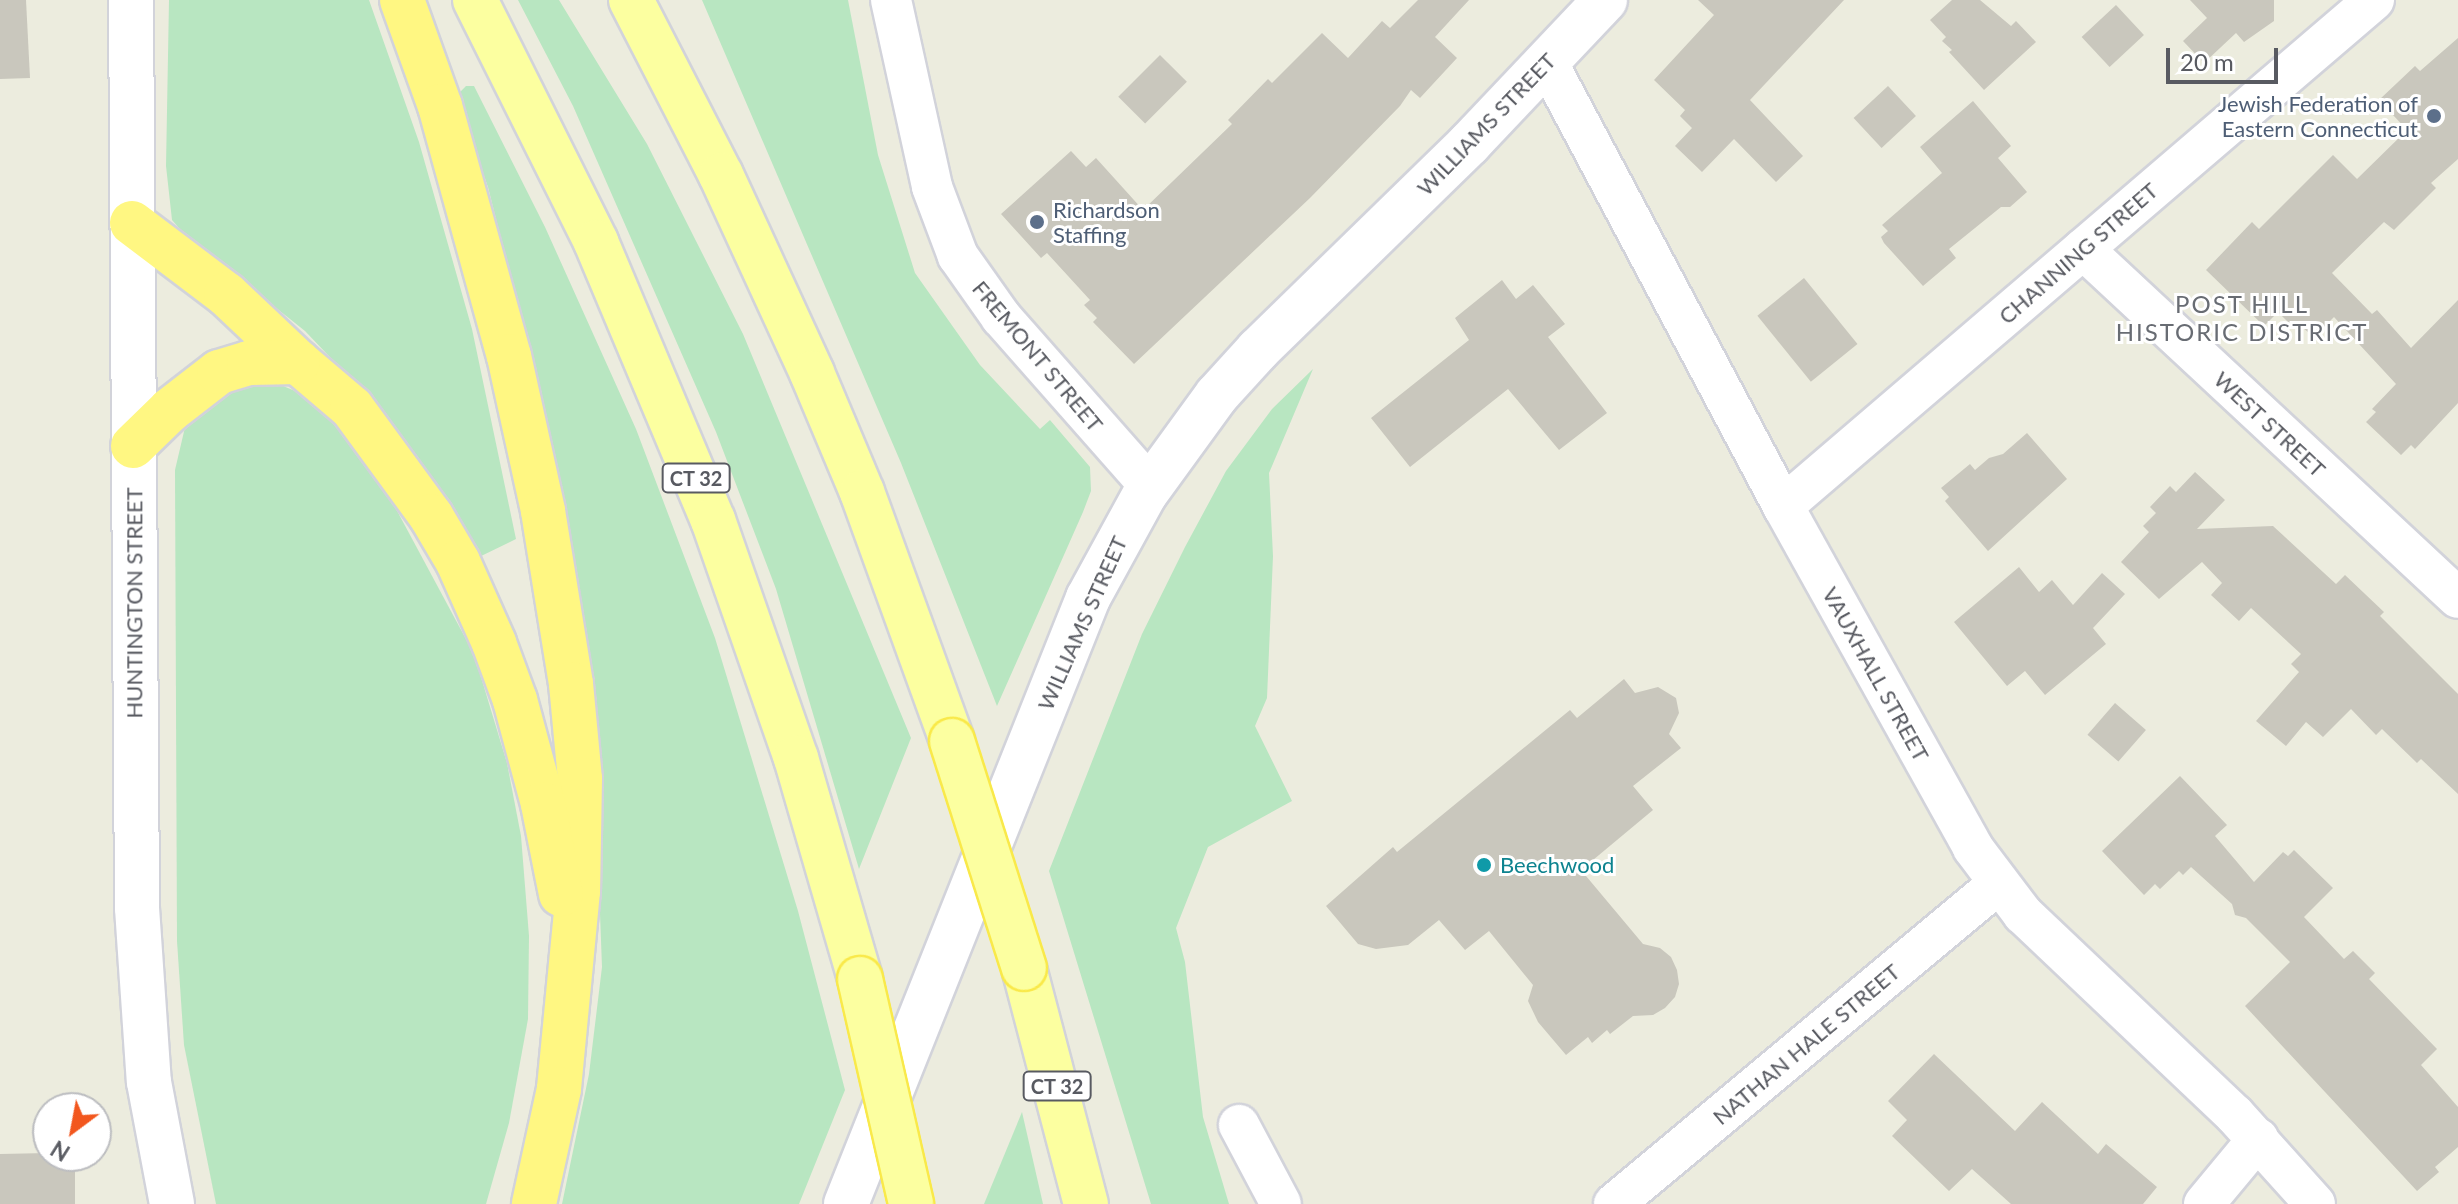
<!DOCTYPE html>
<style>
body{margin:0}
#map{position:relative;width:2458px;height:1204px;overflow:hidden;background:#ececde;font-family:Lato,sans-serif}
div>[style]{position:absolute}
.green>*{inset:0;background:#b8e6c1}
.building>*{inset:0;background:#c9c7bd;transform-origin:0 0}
.roads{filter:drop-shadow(2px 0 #d2d3da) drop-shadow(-2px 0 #d2d3da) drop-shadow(0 2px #d2d3da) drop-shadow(0 -2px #d2d3da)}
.street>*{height:40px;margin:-20px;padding:0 20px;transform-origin:20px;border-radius:20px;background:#fff}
.secondary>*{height:44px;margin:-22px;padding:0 22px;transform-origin:22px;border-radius:22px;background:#fff}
.primary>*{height:44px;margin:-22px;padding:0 22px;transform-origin:22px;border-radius:22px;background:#fcffa0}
.highway>*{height:44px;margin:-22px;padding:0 22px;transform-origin:22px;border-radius:22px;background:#fff782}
.bridges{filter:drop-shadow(2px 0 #f9e94a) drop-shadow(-2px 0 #f9e94a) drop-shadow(0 2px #f9e94a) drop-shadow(0 -2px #f9e94a)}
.primary-bridge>*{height:44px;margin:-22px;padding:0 22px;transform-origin:22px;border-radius:22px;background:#fcffa0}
.dots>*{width:22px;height:22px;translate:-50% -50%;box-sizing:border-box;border:4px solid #fff;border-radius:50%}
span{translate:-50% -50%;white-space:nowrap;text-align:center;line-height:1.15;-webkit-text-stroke:6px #fff;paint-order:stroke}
.shield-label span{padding:2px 6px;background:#fff;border:2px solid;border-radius:6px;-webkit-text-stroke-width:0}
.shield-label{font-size:20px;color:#585a61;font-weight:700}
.service-label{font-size:22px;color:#4e5e75}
.right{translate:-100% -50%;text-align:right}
.left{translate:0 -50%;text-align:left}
.street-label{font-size:22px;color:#585a61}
.culture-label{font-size:22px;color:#0d838f}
.neighbourhood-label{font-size:24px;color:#686c73;letter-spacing:2px}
.north{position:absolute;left:32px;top:1092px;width:80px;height:80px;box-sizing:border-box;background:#fff;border:2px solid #bcbdc0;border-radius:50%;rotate:212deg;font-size:22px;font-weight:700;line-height:32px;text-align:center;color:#585a61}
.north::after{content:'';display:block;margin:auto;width:28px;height:36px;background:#f2571e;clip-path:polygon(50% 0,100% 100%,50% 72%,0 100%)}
.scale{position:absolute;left:2166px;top:48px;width:112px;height:36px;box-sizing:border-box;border:4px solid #585a61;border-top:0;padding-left:10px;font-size:24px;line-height:28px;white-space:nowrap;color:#585a61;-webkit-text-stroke:6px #fff;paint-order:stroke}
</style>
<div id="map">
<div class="green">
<div style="clip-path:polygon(169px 0,369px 0,419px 142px,472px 329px,516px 539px,475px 559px,419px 462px,367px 396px,305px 331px,186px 236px,172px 220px,166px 166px)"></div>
<div style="clip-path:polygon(518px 0,559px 0,647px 144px,743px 334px,911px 738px,859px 869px,776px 589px,716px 432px,573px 106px)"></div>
<div style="clip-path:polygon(702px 0,848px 0,878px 155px,915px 273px,980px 365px,1040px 429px,1050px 420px,1090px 467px,1091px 491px,1083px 512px,997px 706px,901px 463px)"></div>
<div style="clip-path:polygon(466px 86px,474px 86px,545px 227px,636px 429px,715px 638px,798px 911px,845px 1090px,799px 1204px,562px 1204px,589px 1074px,602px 967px,594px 753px,539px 391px,488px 187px,459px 106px,457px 95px)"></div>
<div style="clip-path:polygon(1313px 369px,1269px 473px,1273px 556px,1267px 698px,1255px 726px,1292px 801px,1208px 847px,1176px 928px,1185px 962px,1203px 1117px,1229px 1204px,1151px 1204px,1049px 871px,1142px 634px,1185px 547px,1226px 471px,1272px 409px)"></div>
<div style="clip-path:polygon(276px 383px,307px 396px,331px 419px,381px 481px,474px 654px,507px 763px,521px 836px,529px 936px,528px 1019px,509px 1123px,486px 1204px,216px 1204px,184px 1045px,177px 941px,175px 470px,186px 423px,208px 398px,241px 384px)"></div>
<div style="clip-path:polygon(1022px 1112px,1043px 1204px,984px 1204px)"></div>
</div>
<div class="building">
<div style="clip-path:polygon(0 0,26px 0,30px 78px,0 79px)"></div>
<div style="clip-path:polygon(1418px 0,1469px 0,1435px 37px,1457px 58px,1420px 98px,1411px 90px,1400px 106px,1310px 198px,1134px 364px,1093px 322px,1097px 318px,1084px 305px,1090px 300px,1047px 253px,1041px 258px,1001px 214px,1071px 151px,1086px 167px,1096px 158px,1143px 210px,1232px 124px,1228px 120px,1268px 79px,1272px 83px,1322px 33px,1348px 58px,1382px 21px,1390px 28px)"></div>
<div style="clip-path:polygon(1698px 0,1844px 0,1750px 100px,1803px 156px,1776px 182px,1734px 139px,1702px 172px,1675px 146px,1692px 128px,1680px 116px,1685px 110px,1654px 80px,1714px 15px)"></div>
<div style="clip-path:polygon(1952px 0,1980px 0,2011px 26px,2016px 21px,2036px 42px,1984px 90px,1949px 52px,1952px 50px,1942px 41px,1946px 37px,1930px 20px)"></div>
<div style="clip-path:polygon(2190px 0,2274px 0,2274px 21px,2244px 42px,2236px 33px,2204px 63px,2183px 41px,2207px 18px)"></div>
<div style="left:2116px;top:5px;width:41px;height:47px;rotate:47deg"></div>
<div style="clip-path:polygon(2458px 38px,2458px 159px,2431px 183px,2436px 188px,2394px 230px,2384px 222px,2332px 273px,2372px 314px,2377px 310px,2411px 348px,2458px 300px,2458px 403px,2415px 449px,2411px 445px,2401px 455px,2366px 422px,2376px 412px,2372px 409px,2396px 384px,2334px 317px,2314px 337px,2297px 323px,2293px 327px,2278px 312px,2264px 326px,2206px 270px,2252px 222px,2259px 229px,2333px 155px,2357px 179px,2407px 130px,2379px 100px,2415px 66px,2420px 71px)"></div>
<div style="left:1160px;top:55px;width:38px;height:59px;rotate:45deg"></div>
<div style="left:1888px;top:86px;width:41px;height:47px;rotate:47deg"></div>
<div style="clip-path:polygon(1973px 101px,2011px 146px,1998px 158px,2027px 192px,2010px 207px,2001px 207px,1949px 249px,1956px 258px,1923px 286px,1884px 243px,1881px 237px,1888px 231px,1882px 225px,1942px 173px,1920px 147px)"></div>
<div style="left:1804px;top:278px;width:85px;height:60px;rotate:51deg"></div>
<div style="clip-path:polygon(1502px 280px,1516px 299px,1533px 285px,1565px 324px,1548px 337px,1607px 413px,1559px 450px,1508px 389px,1410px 467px,1371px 418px,1469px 340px,1455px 318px)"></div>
<div style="clip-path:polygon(2027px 433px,2067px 479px,1988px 551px,1945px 501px,1949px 497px,1941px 488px,1970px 464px,1975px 470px,1989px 458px,2003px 454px)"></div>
<div style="clip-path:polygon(2195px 472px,2225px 500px,2197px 529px,2273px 526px,2336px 584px,2345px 575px,2384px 612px,2380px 616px,2458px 694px,2458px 794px,2421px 759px,2417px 763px,2382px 729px,2376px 735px,2351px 709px,2323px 737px,2306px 722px,2286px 746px,2256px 721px,2299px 672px,2291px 664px,2301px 654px,2251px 608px,2239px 621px,2211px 595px,2222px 583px,2202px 562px,2159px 599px,2121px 562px,2149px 532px,2143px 526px,2156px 513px,2150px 507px,2170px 486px,2176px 492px)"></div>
<div style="clip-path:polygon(2019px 567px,2039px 592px,2052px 580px,2073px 605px,2102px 573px,2125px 594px,2093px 628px,2106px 644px,2045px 695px,2025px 671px,2007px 686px,1954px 622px)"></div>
<div style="clip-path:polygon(1624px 679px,1635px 693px,1658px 687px,1676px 698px,1679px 713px,1669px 734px,1681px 748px,1633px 786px,1653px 810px,1581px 870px,1643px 944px,1660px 948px,1671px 957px,1677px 970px,1679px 984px,1675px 997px,1665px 1008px,1653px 1015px,1633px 1016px,1610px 1034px,1607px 1030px,1592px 1043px,1588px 1037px,1566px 1055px,1538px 1022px,1528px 1001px,1533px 985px,1489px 931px,1465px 950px,1439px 920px,1408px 945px,1376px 949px,1358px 944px,1326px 906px,1393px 847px,1397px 852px,1570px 710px,1577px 718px)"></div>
<div style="left:2115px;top:703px;width:41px;height:42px;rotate:41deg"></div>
<div style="clip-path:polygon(2180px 776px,2227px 825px,2215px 836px,2254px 882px,2283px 852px,2288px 856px,2294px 850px,2333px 888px,2304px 917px,2344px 959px,2353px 951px,2375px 973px,2369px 979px,2437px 1049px,2421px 1065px,2458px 1107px,2458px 1147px,2435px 1167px,2439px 1172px,2417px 1191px,2245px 1006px,2290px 962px,2246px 918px,2235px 915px,2232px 904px,2191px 867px,2183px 875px,2179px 871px,2160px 889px,2155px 884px,2144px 895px,2102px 851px)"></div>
<div style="clip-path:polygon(1934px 1054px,2015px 1131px,2042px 1102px,2098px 1154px,2106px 1144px,2157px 1187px,2143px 1204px,2011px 1204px,1972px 1169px,1949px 1191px,1892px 1136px,1907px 1120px,1888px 1101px)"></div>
<div style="clip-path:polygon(48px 1153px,75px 1156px,75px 1204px,0 1204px,0 1154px)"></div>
</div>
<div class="roads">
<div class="street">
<div style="left:891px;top:0;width:191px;rotate:77.6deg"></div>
<div style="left:932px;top:187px;width:74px;rotate:69.4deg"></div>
<div style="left:958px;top:256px;width:75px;rotate:54.8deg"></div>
<div style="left:1001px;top:317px;width:225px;rotate:48.6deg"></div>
<div style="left:1547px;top:62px;width:503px;rotate:62.01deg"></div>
<div style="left:1783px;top:506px;width:391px;rotate:60.9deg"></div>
<div style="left:1973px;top:848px;width:83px;rotate:52.9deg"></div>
<div style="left:2023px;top:914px;width:291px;rotate:43.5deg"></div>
<div style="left:2234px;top:1114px;width:121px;rotate:48deg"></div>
<div style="left:2083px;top:249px;width:512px;rotate:42.94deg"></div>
<div style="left:1783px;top:506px;width:778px;rotate:-40.57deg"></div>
<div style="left:1239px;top:1125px;width:89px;rotate:62deg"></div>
<div style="left:1614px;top:1204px;width:500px;rotate:-39.8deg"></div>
<div style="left:2204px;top:1204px;width:85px;rotate:-50.3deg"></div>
</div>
<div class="secondary">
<div style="left:131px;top:0;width:908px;rotate:89.62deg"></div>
<div style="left:137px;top:908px;width:174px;rotate:86.1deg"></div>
<div style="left:149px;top:1082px;width:124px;rotate:79.3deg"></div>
<div style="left:846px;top:1204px;width:653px;rotate:-68.23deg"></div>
<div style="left:1088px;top:598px;width:119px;rotate:-61.3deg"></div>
<div style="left:1145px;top:494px;width:122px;rotate:-54deg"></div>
<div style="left:1217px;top:395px;width:61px;rotate:-47.7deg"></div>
<div style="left:1258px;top:350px;width:295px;rotate:-44.3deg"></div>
<div style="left:1469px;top:144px;width:198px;rotate:-46.6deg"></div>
</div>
<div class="primary">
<div style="left:475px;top:0;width:271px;rotate:63.4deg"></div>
<div style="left:596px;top:242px;width:302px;rotate:67.2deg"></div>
<div style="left:713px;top:520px;width:252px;rotate:70.8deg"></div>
<div style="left:796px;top:758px;width:230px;rotate:73.8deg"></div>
<div style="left:631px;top:0;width:197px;rotate:62.8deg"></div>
<div style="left:721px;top:175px;width:218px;rotate:65.3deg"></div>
<div style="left:812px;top:373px;width:129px;rotate:67.2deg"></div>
<div style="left:862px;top:492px;width:265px;rotate:70.1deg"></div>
<div style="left:1024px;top:968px;width:244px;rotate:75.3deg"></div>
</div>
<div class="highway">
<div style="left:402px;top:0;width:113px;rotate:70.3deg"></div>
<div style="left:440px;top:106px;width:259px;rotate:74.6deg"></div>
<div style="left:509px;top:356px;width:159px;rotate:77.6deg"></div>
<div style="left:543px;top:511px;width:175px;rotate:80.8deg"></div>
<div style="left:571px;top:684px;width:95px;rotate:84.6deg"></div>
<div style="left:580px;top:779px;width:112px;rotate:91deg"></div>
<div style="left:578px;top:891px;width:199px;rotate:95.5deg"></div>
<div style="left:559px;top:1089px;width:118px;rotate:102.3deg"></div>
<div style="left:132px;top:223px;width:118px;rotate:37.1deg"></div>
<div style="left:226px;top:294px;width:99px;rotate:43.4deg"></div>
<div style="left:298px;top:362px;width:71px;rotate:40.4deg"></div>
<div style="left:352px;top:408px;width:134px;rotate:53.8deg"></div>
<div style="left:431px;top:516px;width:53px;rotate:59.6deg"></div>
<div style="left:458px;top:562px;width:89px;rotate:66deg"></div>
<div style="left:494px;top:643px;width:61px;rotate:69.8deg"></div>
<div style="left:515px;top:700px;width:108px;rotate:74.9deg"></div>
<div style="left:543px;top:804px;width:92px;rotate:78.7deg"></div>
<div style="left:133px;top:446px;width:52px;rotate:-44.2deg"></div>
<div style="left:170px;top:410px;width:62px;rotate:-37.8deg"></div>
<div style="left:219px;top:372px;width:31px;rotate:-17deg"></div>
<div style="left:249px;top:363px;width:49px;rotate:-1.2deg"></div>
</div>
</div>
<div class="bridges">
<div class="primary-bridge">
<div style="left:952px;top:741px;width:238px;rotate:72.4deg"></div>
<div style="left:860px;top:979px;width:231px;rotate:77.2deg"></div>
</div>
</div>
<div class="dots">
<div style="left:2434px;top:116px;background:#5c6f8a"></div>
<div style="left:1037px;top:222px;background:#5c6f8a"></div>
<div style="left:1484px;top:865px;background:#0f9aa8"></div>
</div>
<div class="shield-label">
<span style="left:696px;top:478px">CT 32</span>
<span style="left:1057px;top:1086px">CT 32</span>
</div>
<div class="service-label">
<span class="right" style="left:2418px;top:116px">Jewish Federation of<br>Eastern Connecticut</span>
<span class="left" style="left:1053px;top:222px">Richardson<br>Staffing</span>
</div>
<div class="street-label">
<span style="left:1486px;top:124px;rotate:-46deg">WILLIAMS STREET</span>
<span style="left:2078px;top:253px;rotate:-41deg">CHANNING STREET</span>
<span style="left:1038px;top:356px;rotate:50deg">FREMONT STREET</span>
<span style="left:2270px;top:424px;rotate:43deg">WEST STREET</span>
<span style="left:134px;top:603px;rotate:-90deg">HUNTINGTON STREET</span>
<span style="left:1082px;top:623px;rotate:-66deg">WILLIAMS STREET</span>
<span style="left:1876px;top:674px;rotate:61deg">VAUXHALL STREET</span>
<span style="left:1806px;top:1044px;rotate:-40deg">NATHAN HALE STREET</span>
</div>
<div class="culture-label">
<span class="left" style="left:1500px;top:865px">Beechwood</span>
</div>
<div class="neighbourhood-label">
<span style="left:2242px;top:318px">POST HILL<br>HISTORIC DISTRICT</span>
</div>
<div class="north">N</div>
<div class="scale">20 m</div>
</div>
